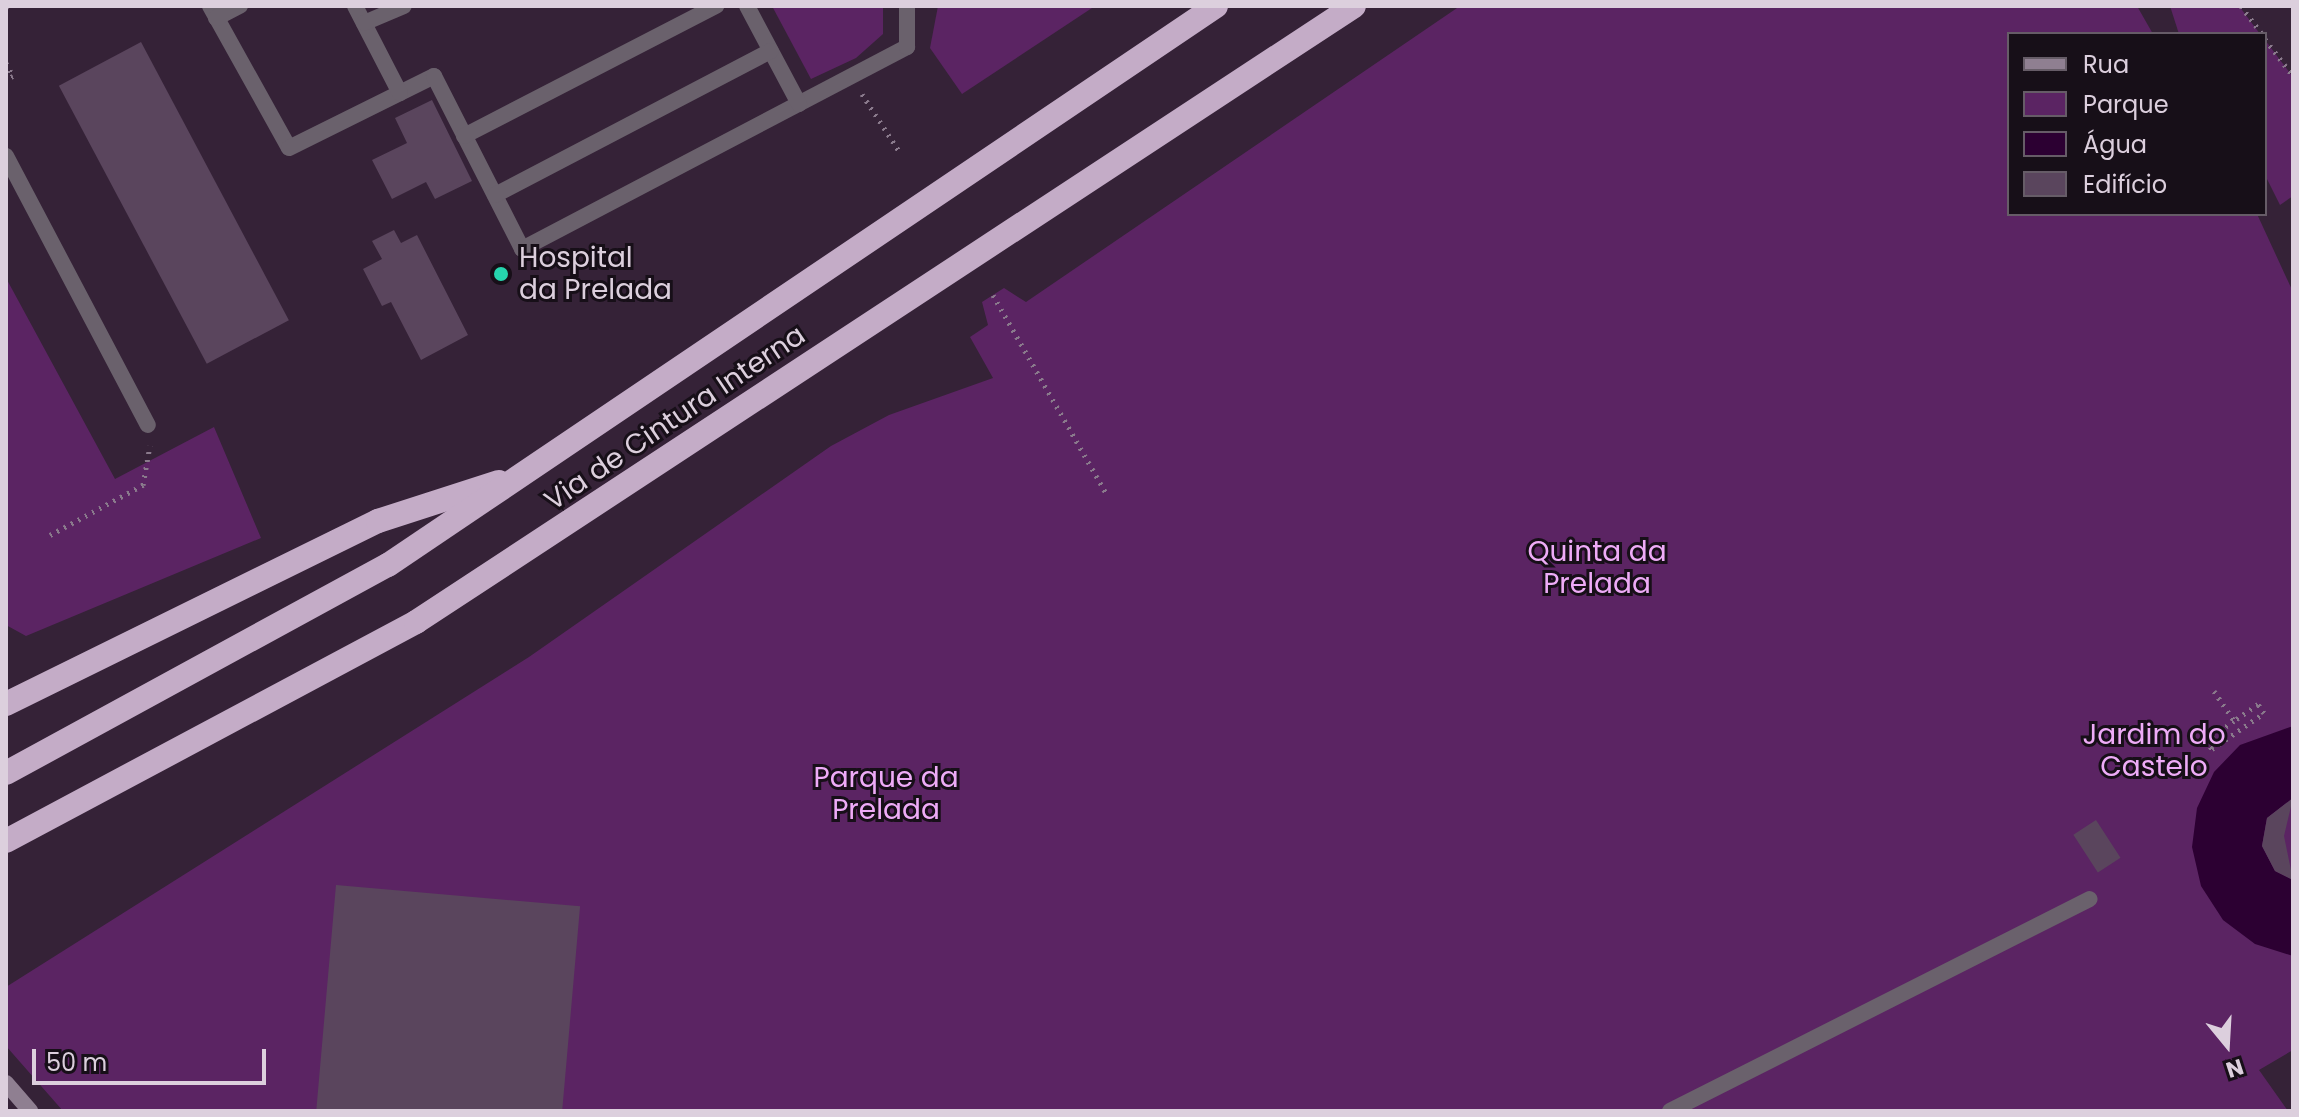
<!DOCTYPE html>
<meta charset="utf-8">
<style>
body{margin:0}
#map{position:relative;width:2299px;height:1117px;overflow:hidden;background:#352237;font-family:Poppins,sans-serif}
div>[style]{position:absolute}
.green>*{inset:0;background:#5b2463}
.water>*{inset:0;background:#2c0032}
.building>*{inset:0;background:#5a455d;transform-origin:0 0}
.path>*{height:5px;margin-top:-2.5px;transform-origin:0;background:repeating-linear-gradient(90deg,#8a7a8c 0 2px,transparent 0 8px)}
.service>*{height:16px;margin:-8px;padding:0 8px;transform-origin:8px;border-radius:8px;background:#6a616c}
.minor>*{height:16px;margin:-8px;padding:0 8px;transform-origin:8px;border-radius:8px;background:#6a616c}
.secondary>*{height:16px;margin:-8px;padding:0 8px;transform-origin:8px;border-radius:8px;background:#8f7f91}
.motorway>*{height:24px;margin:-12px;padding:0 12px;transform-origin:12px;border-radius:12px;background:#c4acc7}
.dots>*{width:22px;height:22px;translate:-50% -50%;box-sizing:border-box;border:4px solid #170f18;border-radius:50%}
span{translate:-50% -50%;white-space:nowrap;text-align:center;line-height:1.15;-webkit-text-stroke:6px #170f18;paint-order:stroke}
.poi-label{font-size:28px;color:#dccfdd}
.left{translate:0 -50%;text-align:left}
.street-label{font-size:28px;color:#dccfdd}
.park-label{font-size:28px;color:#eeabf7}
.frame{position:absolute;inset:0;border:8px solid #dccfdd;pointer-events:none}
.legend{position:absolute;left:2007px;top:32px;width:260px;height:184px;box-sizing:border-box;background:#170f18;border:2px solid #665c67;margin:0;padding:10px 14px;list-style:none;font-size:24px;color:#dccfdd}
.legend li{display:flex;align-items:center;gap:16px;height:40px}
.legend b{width:40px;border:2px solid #665c67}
.north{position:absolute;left:2187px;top:1005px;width:80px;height:80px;-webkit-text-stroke:6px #170f18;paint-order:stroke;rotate:162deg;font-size:22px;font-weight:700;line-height:32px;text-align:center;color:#dccfdd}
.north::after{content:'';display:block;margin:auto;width:28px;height:36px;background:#dccfdd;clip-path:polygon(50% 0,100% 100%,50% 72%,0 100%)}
.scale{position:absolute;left:32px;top:1049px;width:234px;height:36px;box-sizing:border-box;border:4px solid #dccfdd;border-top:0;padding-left:10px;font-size:24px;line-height:28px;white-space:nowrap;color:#dccfdd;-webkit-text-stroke:6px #170f18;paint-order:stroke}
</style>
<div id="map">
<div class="green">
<div style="clip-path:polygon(772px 6px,883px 6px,883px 34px,856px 58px,811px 79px)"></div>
<div style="clip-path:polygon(938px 6px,1095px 6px,962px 94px,930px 48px)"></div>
<div style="clip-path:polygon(1460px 6px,2137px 6px,2153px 34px,2009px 34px,2009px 214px,2257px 214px,2293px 292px,2293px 1050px,2259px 1070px,2288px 1111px,63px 1111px,6px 1046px,6px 987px,529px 657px,831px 446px,889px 415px,993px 378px,970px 337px,988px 325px,982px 302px,1004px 288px,1026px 302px)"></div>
<div style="clip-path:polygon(2170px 6px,2239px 6px,2260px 34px,2179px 34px)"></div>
<div style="clip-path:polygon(2265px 40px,2293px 77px,2293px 196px,2280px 205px,2265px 175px)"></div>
<div style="clip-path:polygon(6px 278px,115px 479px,214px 427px,261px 538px,26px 636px,6px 625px)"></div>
</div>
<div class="water">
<div style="clip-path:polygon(2293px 726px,2293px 798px,2267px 818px,2262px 846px,2275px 871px,2293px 880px,2293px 956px,2255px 944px,2223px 920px,2201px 886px,2192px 847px,2197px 808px,2214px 772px,2240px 745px)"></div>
</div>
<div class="building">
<div style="left:141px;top:42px;width:315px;height:93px;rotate:62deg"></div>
<div style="clip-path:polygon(432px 100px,472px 181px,435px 199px,426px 182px,392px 199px,372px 160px,407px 143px,395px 118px)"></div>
<div style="clip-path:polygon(394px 230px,401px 243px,417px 235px,468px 335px,421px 360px,391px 302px,382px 306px,363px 269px,382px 259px,372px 241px)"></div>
<div style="clip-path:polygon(2293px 798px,2284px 836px,2293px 880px,2275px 871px,2262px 846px,2267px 818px)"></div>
<div style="left:2096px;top:820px;width:45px;height:27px;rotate:57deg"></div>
<div style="left:336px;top:885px;width:245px;height:227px;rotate:5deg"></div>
</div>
<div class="path">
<div style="left:2241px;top:6px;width:35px;rotate:53deg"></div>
<div style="left:6px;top:7px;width:2px;rotate:-27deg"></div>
<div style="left:2265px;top:39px;width:46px;rotate:52.9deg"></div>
<div style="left:6px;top:63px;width:15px;rotate:62deg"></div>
<div style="left:13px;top:76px;width:8px;rotate:157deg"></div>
<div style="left:862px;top:94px;width:68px;rotate:57deg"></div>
<div style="left:993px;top:295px;width:230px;rotate:60.3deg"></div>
<div style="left:50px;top:535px;width:106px;rotate:-28.3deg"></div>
<div style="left:143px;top:485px;width:40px;rotate:-80deg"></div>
<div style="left:2214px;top:691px;width:36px;rotate:56deg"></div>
<div style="left:2234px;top:721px;width:34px;rotate:146deg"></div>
<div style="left:2206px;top:740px;width:11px;rotate:56deg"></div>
<div style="left:2212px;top:749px;width:63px;rotate:-34.7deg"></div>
<div style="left:2264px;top:713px;width:11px;rotate:-124deg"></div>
<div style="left:2258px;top:704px;width:29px;rotate:145deg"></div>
</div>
<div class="service">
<div style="left:210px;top:6px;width:162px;rotate:60.9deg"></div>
<div style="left:289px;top:148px;width:162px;rotate:-26.4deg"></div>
<div style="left:434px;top:76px;width:194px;rotate:63deg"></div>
<div style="left:522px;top:249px;width:435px;rotate:-27.7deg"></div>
<div style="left:907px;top:47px;width:41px;rotate:-90deg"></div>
<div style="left:355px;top:6px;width:98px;rotate:62.7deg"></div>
<div style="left:747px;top:6px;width:111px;rotate:62deg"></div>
<div style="left:216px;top:18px;width:27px;rotate:-27deg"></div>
<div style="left:364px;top:23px;width:43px;rotate:-23deg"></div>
<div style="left:464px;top:136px;width:284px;rotate:-27.3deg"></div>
<div style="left:495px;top:195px;width:311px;rotate:-27.6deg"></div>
<div style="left:1670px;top:1111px;width:470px;rotate:-26.8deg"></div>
</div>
<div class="minor">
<div style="left:6px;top:156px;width:304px;rotate:62.2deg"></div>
</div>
<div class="secondary">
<div style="left:6px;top:1083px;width:37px;rotate:49deg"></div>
</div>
<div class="motorway">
<div style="left:6px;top:704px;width:415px;rotate:-26.2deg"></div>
<div style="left:378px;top:521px;width:127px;rotate:-17.9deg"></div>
<div style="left:6px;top:773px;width:435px;rotate:-28.6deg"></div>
<div style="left:388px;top:565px;width:999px;rotate:-34.02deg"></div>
<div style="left:6px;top:841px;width:465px;rotate:-28.1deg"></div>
<div style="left:416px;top:622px;width:1122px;rotate:-33.29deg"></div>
</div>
<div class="dots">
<div style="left:501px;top:274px;background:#26d5ae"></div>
</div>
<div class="poi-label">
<span class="left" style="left:519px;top:274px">Hospital<br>da Prelada</span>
</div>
<div class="street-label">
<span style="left:675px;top:418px;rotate:-34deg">Via de Cintura Interna</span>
</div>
<div class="park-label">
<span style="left:1597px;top:568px">Quinta da<br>Prelada</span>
<span style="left:2154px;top:751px">Jardim do<br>Castelo</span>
<span style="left:886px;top:794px">Parque da<br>Prelada</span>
</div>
<div class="frame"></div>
<ul class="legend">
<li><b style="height:10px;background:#8f7f91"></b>Rua</li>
<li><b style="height:22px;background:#5b2463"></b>Parque</li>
<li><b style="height:22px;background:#2c0032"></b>Água</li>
<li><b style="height:22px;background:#5a455d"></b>Edifício</li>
</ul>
<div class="north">N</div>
<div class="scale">50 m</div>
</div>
